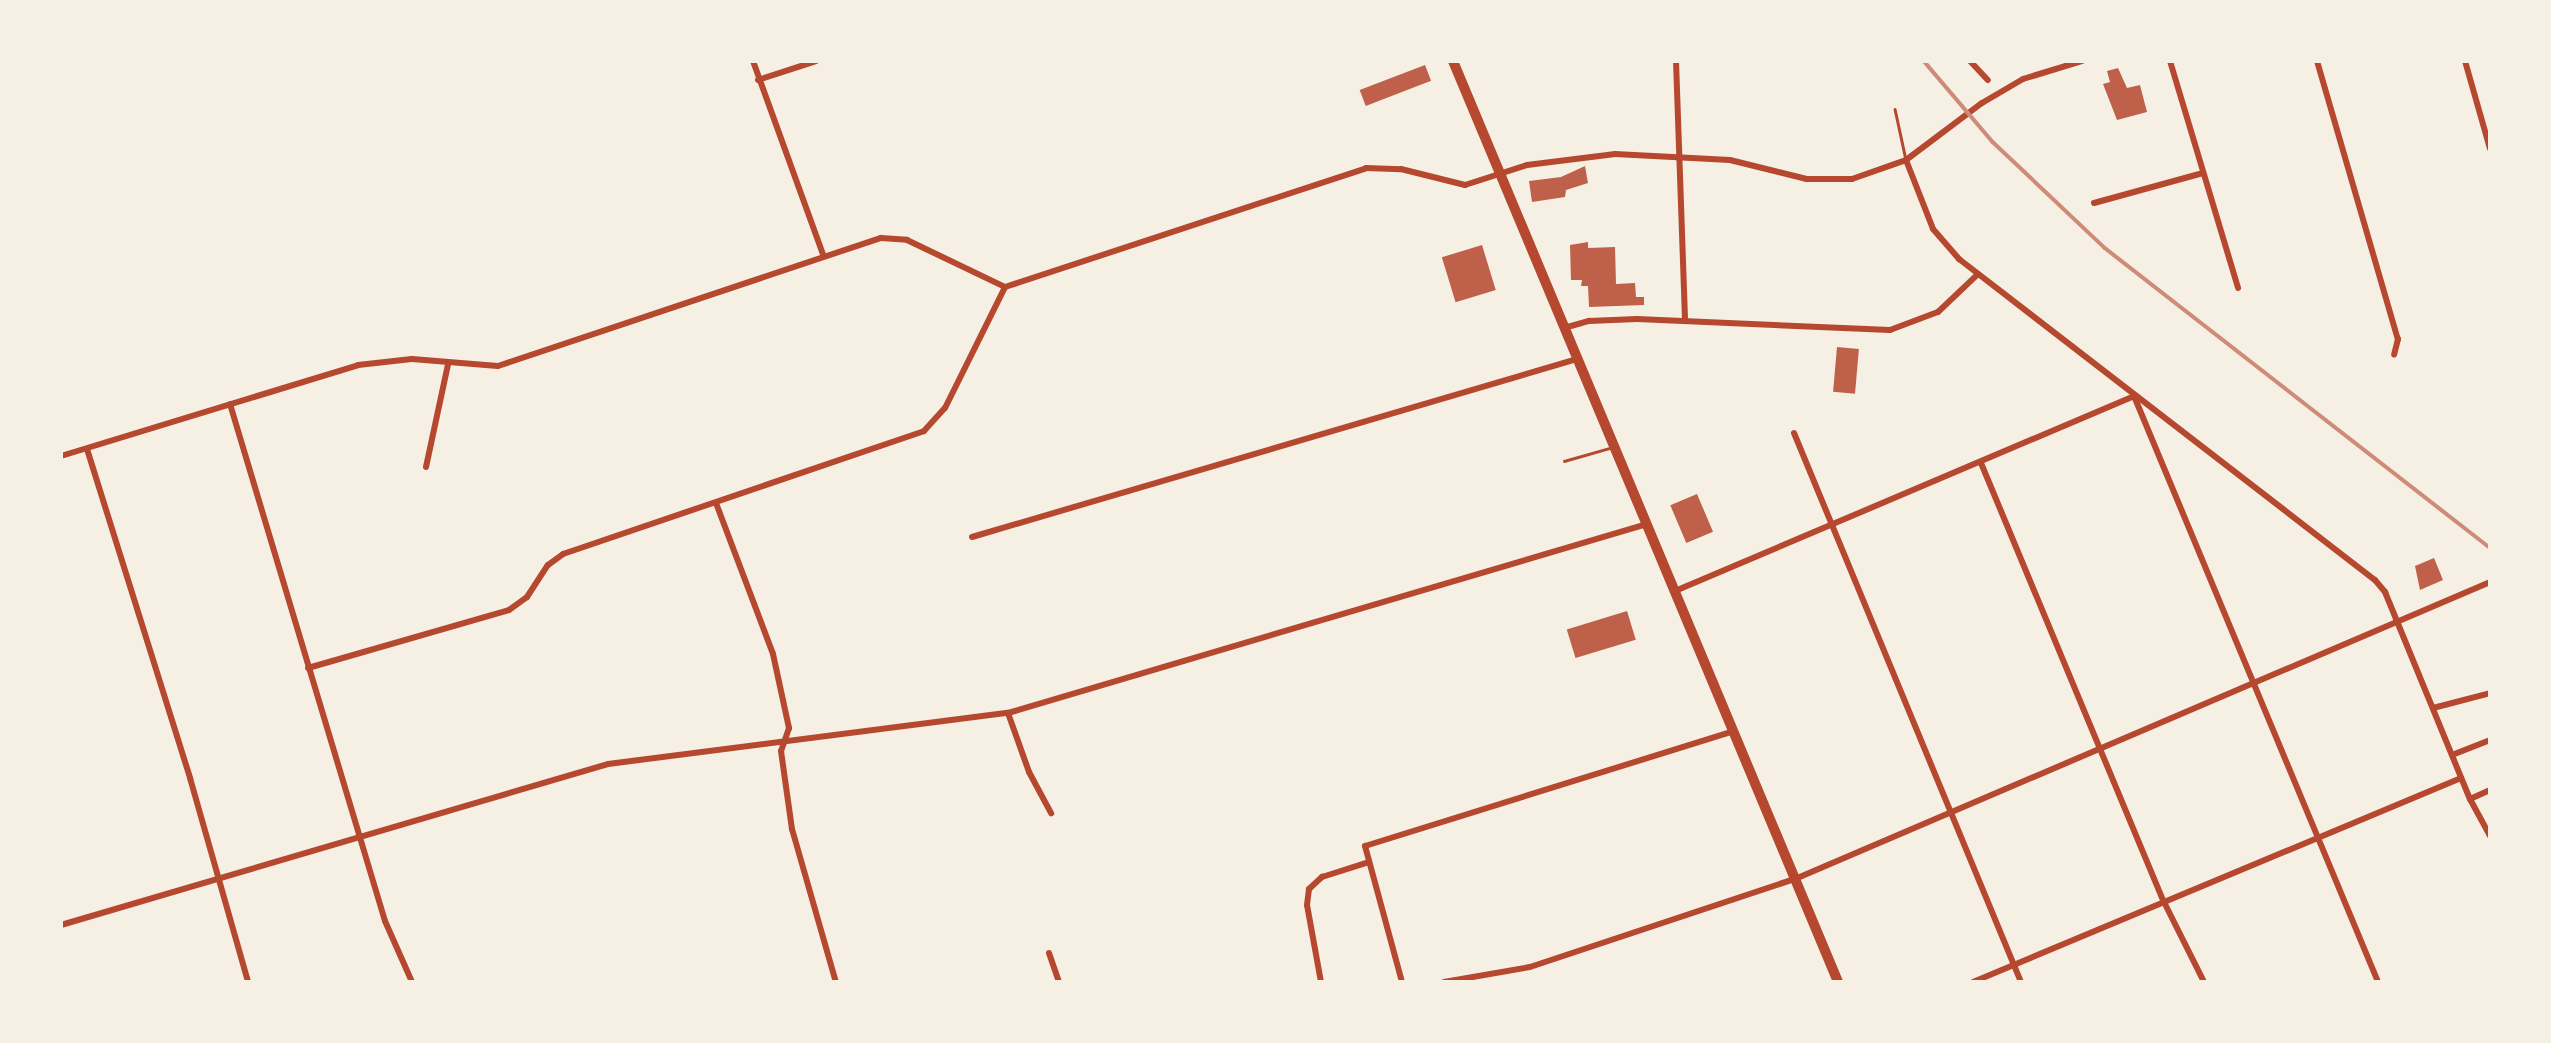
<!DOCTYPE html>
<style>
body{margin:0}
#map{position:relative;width:2551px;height:1043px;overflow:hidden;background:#f6efe4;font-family:Figtree,sans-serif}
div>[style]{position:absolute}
.building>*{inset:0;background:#bf614a;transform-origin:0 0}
.service>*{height:2.5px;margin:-1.25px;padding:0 1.25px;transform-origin:1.25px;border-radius:1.25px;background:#b5482f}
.minor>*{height:6px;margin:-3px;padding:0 3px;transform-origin:3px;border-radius:3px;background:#b5482f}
.primary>*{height:10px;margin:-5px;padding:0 5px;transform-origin:5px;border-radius:5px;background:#b5482f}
.rail>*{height:3.5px;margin:-1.75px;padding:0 1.75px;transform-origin:1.75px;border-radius:1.75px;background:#cf8b77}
span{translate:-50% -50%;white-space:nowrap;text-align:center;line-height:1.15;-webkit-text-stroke:5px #f6efe4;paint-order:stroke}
.frame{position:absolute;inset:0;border:63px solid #f6efe4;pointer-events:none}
</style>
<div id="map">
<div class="building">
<div style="left:1425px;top:65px;width:17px;height:70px;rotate:69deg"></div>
<div style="clip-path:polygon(2118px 68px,2127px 88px,2140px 85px,2147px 112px,2117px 120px,2103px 84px,2110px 82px,2107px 71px)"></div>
<div style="clip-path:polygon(1585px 166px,1588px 183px,1566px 190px,1565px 197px,1532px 202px,1529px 181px,1561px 177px)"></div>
<div style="clip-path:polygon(1588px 242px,1588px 248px,1615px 247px,1616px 284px,1635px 283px,1636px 297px,1644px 297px,1644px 305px,1589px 307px,1588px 286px,1581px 286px,1582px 280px,1571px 280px,1570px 245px)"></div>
<div style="left:1482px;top:245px;width:47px;height:42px;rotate:73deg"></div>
<div style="left:1837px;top:347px;width:22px;height:45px;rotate:5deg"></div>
<div style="left:1697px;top:494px;width:41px;height:29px;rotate:67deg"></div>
<div style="clip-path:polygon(2434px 558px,2443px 580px,2420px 590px,2415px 566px)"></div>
<div style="left:1627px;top:611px;width:30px;height:63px;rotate:73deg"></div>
</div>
<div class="service">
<div style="left:1895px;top:109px;width:52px;rotate:77.8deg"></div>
<div style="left:1564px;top:461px;width:51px;rotate:-15.9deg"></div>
</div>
<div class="minor">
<div style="left:753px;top:61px;width:205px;rotate:70.1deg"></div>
<div style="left:1676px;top:61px;width:260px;rotate:88deg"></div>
<div style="left:1970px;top:61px;width:26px;rotate:47deg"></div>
<div style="left:2170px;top:61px;width:237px;rotate:73.3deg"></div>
<div style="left:2317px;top:61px;width:290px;rotate:73.8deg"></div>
<div style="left:2398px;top:339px;width:16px;rotate:104deg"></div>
<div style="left:2465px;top:61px;width:91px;rotate:74.1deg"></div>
<div style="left:758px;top:80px;width:61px;rotate:-18.1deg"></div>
<div style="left:1906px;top:160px;width:74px;rotate:68.6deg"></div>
<div style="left:1933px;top:229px;width:40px;rotate:49deg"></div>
<div style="left:1959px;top:259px;width:525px;rotate:37.66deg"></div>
<div style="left:2375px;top:580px;width:16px;rotate:50deg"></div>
<div style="left:2385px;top:592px;width:224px;rotate:67.7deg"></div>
<div style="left:2470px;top:799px;width:42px;rotate:61.6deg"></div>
<div style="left:2094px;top:203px;width:113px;rotate:-15.4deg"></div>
<div style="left:1564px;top:328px;width:26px;rotate:-16deg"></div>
<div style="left:1589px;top:321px;width:48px;rotate:-2.4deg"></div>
<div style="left:1637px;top:319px;width:253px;rotate:2.5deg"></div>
<div style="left:1890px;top:330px;width:51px;rotate:-20.6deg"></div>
<div style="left:1938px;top:312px;width:55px;rotate:-43.5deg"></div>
<div style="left:230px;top:404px;width:540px;rotate:73.31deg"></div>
<div style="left:385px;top:921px;width:67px;rotate:66.1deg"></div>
<div style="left:1794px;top:433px;width:594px;rotate:67.54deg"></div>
<div style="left:87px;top:449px;width:345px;rotate:72.6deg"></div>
<div style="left:190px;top:778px;width:212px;rotate:74.1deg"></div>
<div style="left:61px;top:456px;width:311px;rotate:-17deg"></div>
<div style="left:358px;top:365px;width:54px;rotate:-6.3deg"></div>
<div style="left:412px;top:359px;width:86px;rotate:4.7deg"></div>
<div style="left:498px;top:366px;width:404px;rotate:-18.5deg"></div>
<div style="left:881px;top:238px;width:26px;rotate:4deg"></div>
<div style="left:907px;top:240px;width:109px;rotate:25.6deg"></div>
<div style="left:1005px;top:287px;width:380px;rotate:-18.2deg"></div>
<div style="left:1366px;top:168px;width:35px;rotate:2deg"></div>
<div style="left:1401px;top:169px;width:66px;rotate:14deg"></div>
<div style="left:1465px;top:185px;width:65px;rotate:-17.9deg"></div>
<div style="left:1527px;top:165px;width:89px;rotate:-7.1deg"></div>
<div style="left:1615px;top:154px;width:115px;rotate:3deg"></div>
<div style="left:1730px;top:160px;width:79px;rotate:13.9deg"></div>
<div style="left:1807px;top:179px;width:45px"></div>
<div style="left:1852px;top:179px;width:57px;rotate:-19.4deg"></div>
<div style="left:1906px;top:160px;width:95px;rotate:-36.9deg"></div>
<div style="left:1982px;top:103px;width:48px;rotate:-30.3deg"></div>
<div style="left:2023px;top:79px;width:62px;rotate:-17deg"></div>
<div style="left:1981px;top:463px;width:476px;rotate:67.4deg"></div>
<div style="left:2164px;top:902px;width:89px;rotate:63.4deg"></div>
<div style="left:426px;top:467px;width:105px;rotate:-77.9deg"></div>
<div style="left:716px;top:503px;width:161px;rotate:69.3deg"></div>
<div style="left:773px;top:654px;width:76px;rotate:77.8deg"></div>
<div style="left:789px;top:728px;width:24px;rotate:109deg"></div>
<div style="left:781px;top:751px;width:79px;rotate:82deg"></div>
<div style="left:792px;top:829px;width:159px;rotate:74deg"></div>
<div style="left:972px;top:537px;width:631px;rotate:-16.39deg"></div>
<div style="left:1675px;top:591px;width:499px;rotate:-23deg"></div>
<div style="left:2134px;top:396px;width:635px;rotate:67.39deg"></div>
<div style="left:308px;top:668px;width:209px;rotate:-16.1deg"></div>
<div style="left:509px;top:610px;width:22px;rotate:-36deg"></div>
<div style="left:527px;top:597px;width:38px;rotate:-57deg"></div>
<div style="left:548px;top:565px;width:19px;rotate:-36deg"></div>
<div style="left:563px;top:554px;width:381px;rotate:-18.8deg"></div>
<div style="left:924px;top:431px;width:31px;rotate:-48deg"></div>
<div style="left:945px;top:408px;width:135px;rotate:-63.6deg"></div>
<div style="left:2433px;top:708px;width:59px;rotate:-14.7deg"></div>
<div style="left:1008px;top:713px;width:63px;rotate:70.4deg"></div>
<div style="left:1029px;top:772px;width:47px;rotate:61.8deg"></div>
<div style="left:2452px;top:755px;width:41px;rotate:-21.5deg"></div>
<div style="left:2470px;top:799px;width:22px;rotate:-24deg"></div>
<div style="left:61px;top:925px;width:570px;rotate:-16.4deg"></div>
<div style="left:608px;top:764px;width:403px;rotate:-7.3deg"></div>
<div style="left:1008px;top:713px;width:666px;rotate:-16.48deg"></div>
<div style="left:1049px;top:953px;width:31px;rotate:71deg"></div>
<div style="left:1321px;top:982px;width:78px;rotate:-100.3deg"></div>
<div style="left:1307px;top:905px;width:16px;rotate:-83deg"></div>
<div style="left:1309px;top:889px;width:18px;rotate:-43deg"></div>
<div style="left:1322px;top:877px;width:49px;rotate:-17.7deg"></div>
<div style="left:1402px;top:982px;width:141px;rotate:-105.2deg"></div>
<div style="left:1365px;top:846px;width:387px;rotate:-17.3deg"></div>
<div style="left:1444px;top:982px;width:87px;rotate:-9.9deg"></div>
<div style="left:1530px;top:967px;width:279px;rotate:-18.4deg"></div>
<div style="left:1795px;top:879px;width:756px;rotate:-23.14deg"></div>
<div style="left:1973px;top:982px;width:529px;rotate:-22.69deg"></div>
</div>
<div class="primary">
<div style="left:1453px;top:61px;width:998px;rotate:67.31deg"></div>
</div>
<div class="rail">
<div style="left:1924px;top:61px;width:106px;rotate:49.6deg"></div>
<div style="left:1993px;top:142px;width:154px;rotate:43.4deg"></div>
<div style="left:2105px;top:248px;width:488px;rotate:37.9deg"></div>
</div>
<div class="frame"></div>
</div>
